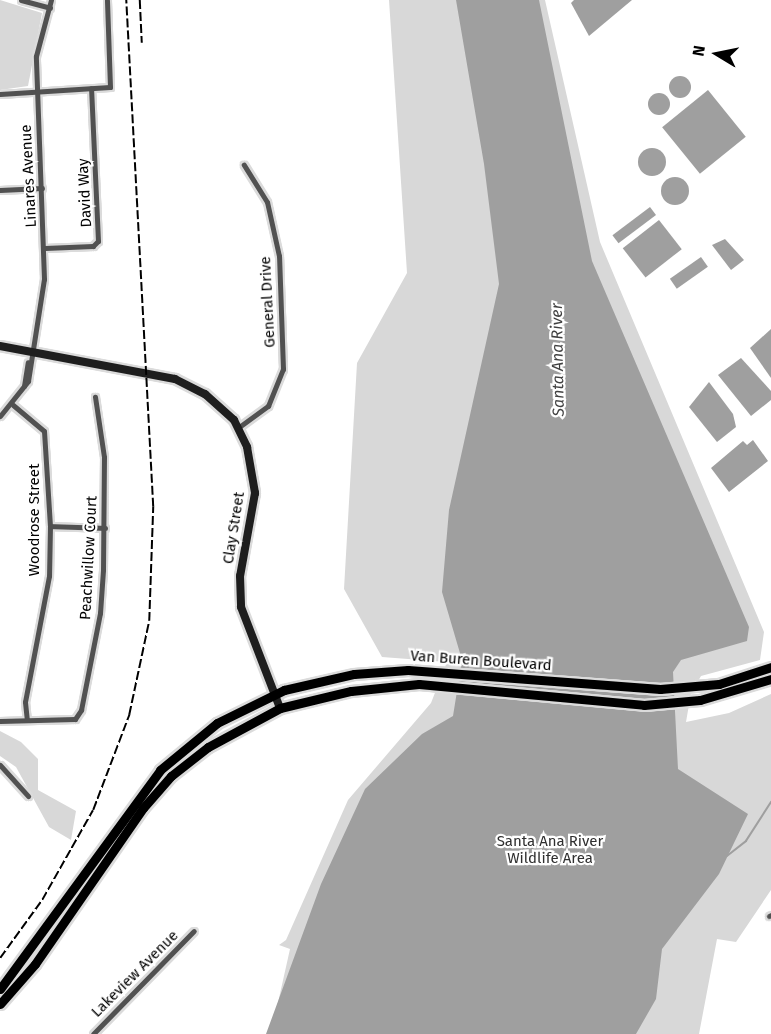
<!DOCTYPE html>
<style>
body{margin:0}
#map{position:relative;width:771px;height:1034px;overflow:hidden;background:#fff;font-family:"Fira Sans",sans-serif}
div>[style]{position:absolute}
.green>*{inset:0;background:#d8d8d8}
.water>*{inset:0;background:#9f9f9f;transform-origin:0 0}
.round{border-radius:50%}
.stream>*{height:1.5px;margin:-0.75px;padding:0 0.75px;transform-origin:0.75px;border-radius:0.75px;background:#9f9f9f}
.roads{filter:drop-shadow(2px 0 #dbdbdb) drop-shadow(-2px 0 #dbdbdb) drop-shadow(0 2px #dbdbdb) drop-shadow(0 -2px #dbdbdb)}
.minor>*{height:5px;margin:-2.5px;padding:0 2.5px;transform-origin:2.5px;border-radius:2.5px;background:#515151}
.secondary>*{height:8px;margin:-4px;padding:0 4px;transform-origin:4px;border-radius:4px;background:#1e1e1e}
.primary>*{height:9px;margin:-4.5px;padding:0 4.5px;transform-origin:4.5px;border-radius:4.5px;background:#000}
.rail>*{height:1.5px;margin-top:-0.75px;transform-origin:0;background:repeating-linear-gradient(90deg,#000 0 9px,transparent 0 12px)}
span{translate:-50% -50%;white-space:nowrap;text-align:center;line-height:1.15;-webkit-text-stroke:4.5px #fff;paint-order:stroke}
.street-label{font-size:15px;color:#000}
.park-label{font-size:15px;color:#2f2f2f}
.water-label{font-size:16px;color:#404040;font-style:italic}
.north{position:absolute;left:687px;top:24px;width:60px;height:60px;-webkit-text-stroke:4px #fff;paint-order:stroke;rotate:280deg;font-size:16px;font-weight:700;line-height:24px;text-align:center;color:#000}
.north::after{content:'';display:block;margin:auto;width:21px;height:27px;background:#000;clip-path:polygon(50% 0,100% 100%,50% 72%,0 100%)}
</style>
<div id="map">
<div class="green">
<div style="clip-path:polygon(0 0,42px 13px,28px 86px,0 90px)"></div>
<div style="clip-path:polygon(389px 0,545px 0,600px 242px,764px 632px,760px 660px,701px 676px,691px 693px,686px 722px,729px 713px,771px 694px,771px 890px,736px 942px,717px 939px,699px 1034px,271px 1034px,290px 949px,279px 945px,286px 940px,348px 800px,431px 703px,447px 662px,382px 657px,344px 589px,357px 363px,407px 273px)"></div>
<div style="clip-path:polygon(0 731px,21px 742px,38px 759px,38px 790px,76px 811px,71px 840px,49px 827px,16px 767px,0 756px)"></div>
</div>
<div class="water">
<div style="clip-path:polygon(456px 0,539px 0,592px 261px,749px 627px,747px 641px,681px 660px,673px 672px,678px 769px,748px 814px,719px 874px,662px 949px,656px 999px,636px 1034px,266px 1034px,321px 884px,365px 789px,422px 734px,453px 716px,462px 660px,442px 592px,449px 510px,499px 284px,484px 164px)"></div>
<div style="clip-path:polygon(574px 0,632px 0,589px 36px,571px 3px)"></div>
<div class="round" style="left:669px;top:76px;width:22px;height:22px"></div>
<div style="left:708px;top:90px;width:60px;height:59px;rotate:51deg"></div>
<div class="round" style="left:648px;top:93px;width:22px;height:22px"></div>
<div class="round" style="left:638px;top:148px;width:28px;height:28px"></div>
<div class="round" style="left:661px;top:177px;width:28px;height:28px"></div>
<div style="left:650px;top:207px;width:10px;height:47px;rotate:53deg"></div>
<div style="left:659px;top:220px;width:37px;height:46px;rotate:52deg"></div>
<div style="clip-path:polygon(725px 239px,744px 260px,731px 270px,712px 245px)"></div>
<div style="left:701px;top:257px;width:12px;height:38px;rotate:55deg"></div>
<div style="clip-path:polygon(771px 329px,771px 378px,750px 348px)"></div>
<div style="clip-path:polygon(741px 358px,771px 391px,771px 400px,751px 416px,718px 375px)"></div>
<div style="clip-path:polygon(709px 382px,733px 414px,736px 427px,717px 442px,689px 407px)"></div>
<div style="clip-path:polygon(753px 440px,768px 461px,729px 492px,711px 468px,743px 441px,747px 445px)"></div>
</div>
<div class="stream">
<div style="left:727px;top:856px;width:24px;rotate:-38deg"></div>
<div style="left:746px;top:841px;width:46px;rotate:-57.3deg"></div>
</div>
<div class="roads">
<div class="minor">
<div style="left:21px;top:0;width:30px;rotate:15deg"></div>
<div style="left:0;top:94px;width:110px;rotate:-3.6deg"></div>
<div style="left:110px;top:87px;width:87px;rotate:-92deg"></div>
<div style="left:0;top:190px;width:42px;rotate:-2.7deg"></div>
<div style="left:45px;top:248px;width:48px;rotate:-2.4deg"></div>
<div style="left:93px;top:246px;width:7px;rotate:-45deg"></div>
<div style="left:98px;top:241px;width:153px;rotate:-92.6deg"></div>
<div style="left:24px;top:386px;width:24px;rotate:-81deg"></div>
<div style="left:13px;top:405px;width:40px;rotate:40deg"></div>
<div style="left:44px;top:431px;width:95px;rotate:86.4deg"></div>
<div style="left:50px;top:526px;width:50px;rotate:91.1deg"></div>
<div style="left:49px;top:576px;width:128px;rotate:100.8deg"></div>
<div style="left:25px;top:702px;width:18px;rotate:84deg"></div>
<div style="left:0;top:416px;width:45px;rotate:-51.3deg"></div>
<div style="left:28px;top:381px;width:103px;rotate:-81.1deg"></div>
<div style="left:44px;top:279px;width:223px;rotate:-92.1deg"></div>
<div style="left:36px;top:56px;width:58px;rotate:-75deg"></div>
<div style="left:239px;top:427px;width:36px;rotate:-36deg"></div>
<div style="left:268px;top:406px;width:40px;rotate:-68deg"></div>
<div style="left:283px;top:369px;width:113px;rotate:-92deg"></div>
<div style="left:279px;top:256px;width:55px;rotate:-102.5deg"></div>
<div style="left:267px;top:202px;width:44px;rotate:-121.9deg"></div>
<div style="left:50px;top:526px;width:55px;rotate:2.1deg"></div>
<div style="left:0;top:721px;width:75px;rotate:-1.5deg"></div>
<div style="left:75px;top:719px;width:11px;rotate:-56deg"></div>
<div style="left:81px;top:710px;width:99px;rotate:-78.9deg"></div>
<div style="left:100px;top:613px;width:43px;rotate:-86deg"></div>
<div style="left:103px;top:570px;width:113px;rotate:-89.5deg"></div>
<div style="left:104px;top:457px;width:61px;rotate:-98.5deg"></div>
<div style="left:0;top:765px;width:42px;rotate:47.9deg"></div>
<div style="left:769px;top:916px;width:2px;rotate:-27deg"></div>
<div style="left:93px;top:1034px;width:144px;rotate:-45.6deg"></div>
</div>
<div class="secondary">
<div style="left:0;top:346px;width:178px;rotate:10.7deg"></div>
<div style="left:175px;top:379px;width:34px;rotate:27deg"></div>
<div style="left:205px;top:394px;width:39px;rotate:42deg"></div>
<div style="left:234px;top:420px;width:30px;rotate:64deg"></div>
<div style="left:247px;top:447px;width:47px;rotate:80.1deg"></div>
<div style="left:255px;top:493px;width:84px;rotate:100.2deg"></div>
<div style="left:240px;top:576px;width:31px;rotate:88deg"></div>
<div style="left:241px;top:607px;width:108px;rotate:68.9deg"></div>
</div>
<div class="primary">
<div style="left:0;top:989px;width:271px;rotate:-53.8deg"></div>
<div style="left:160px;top:770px;width:74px;rotate:-39.5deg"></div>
<div style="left:217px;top:723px;width:75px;rotate:-26.2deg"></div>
<div style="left:284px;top:690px;width:72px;rotate:-12.9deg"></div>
<div style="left:354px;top:674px;width:54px;rotate:-4.2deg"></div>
<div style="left:408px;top:670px;width:253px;rotate:4.3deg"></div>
<div style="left:660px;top:689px;width:59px;rotate:-4.8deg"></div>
<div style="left:719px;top:684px;width:55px;rotate:-18.1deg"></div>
<div style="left:0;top:1004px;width:53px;rotate:-48.8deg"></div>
<div style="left:35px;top:964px;width:190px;rotate:-55.3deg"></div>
<div style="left:143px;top:808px;width:43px;rotate:-48.8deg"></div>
<div style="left:171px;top:776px;width:47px;rotate:-38.1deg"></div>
<div style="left:208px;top:747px;width:82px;rotate:-28.4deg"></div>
<div style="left:280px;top:708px;width:73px;rotate:-13.5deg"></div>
<div style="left:351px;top:691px;width:68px;rotate:-5.9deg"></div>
<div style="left:419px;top:684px;width:226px;rotate:5.3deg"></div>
<div style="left:644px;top:705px;width:56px;rotate:-5.1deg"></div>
<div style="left:700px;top:700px;width:74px;rotate:-16.5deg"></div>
</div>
</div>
<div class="rail">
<div style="left:140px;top:0;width:43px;rotate:87.3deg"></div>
<div style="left:0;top:958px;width:72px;rotate:-54.1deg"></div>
<div style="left:42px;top:900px;width:103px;rotate:-60.5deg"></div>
<div style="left:93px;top:810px;width:102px;rotate:-69.2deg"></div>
<div style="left:129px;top:715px;width:96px;rotate:-78deg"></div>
<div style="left:149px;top:621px;width:114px;rotate:-88deg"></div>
<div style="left:153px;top:507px;width:508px;rotate:-93.05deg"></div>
</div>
<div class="street-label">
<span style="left:29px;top:176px;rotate:-93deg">Linares Avenue</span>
<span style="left:85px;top:193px;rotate:-93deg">David Way</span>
<span style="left:268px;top:302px;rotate:-93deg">General Drive</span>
<span style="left:35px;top:520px;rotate:-90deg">Woodrose Street</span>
<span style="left:234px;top:528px;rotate:-81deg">Clay Street</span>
<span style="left:89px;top:558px;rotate:-87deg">Peachwillow Court</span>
<span style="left:481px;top:661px;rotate:4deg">Van Buren Boulevard</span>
<span style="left:135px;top:974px;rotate:-45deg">Lakeview Avenue</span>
</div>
<div class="park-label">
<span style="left:550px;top:850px">Santa Ana River<br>Wildlife Area</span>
</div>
<div class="water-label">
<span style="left:558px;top:360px;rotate:-91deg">Santa Ana River</span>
</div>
<div class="north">N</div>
</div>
